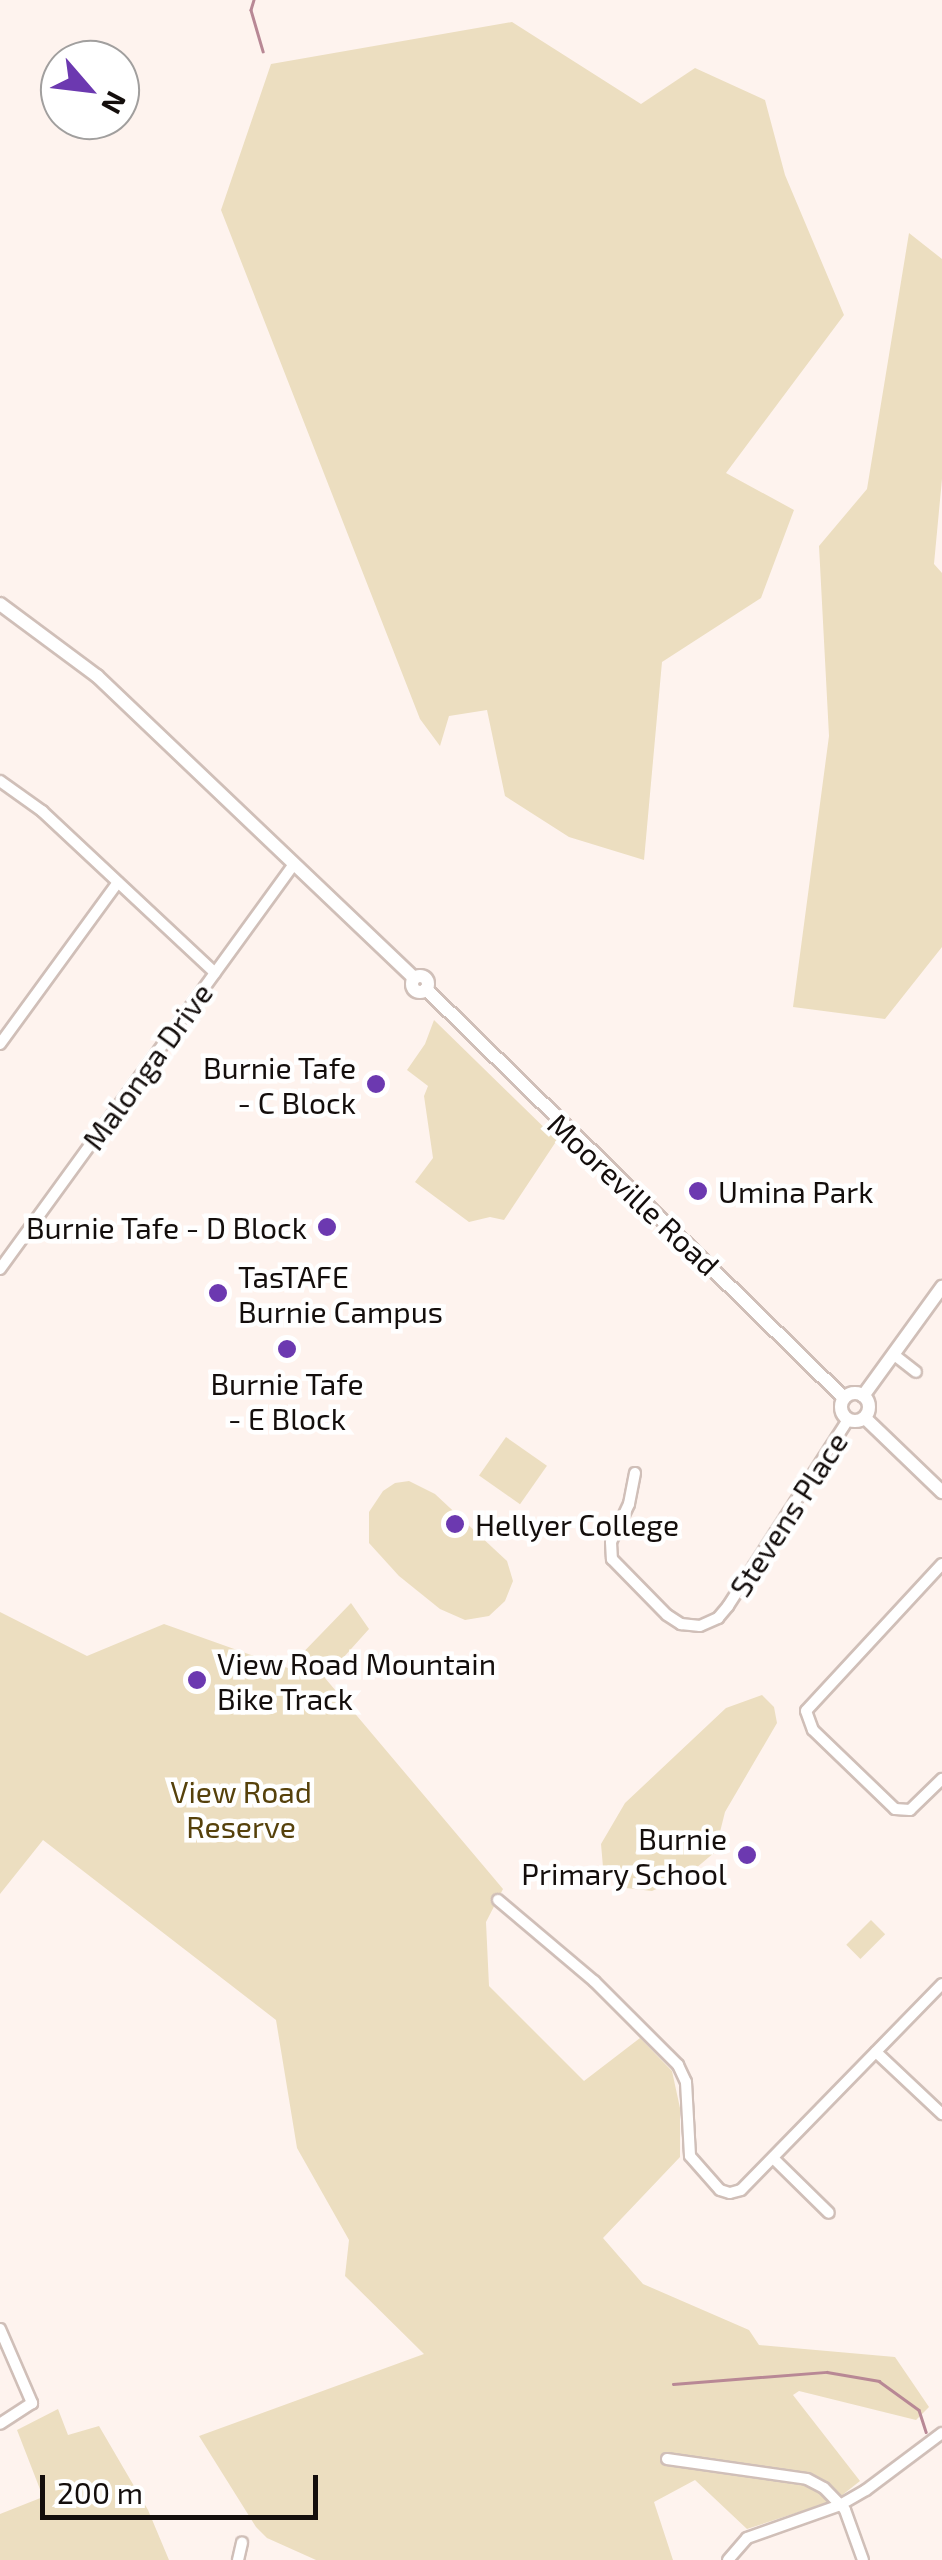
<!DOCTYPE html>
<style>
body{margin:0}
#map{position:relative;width:942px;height:2560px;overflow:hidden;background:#fef3ee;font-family:"Exo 2",sans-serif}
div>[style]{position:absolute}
.green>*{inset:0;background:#ecdec0;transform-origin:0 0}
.stream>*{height:2.5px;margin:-1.25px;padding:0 1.25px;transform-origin:1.25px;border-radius:1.25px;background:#b88895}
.roads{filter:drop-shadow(2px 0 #d0bfb8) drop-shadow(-2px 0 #d0bfb8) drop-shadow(0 2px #d0bfb8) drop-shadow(0 -2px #d0bfb8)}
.minor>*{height:10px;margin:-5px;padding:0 5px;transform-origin:5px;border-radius:5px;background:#fff}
.major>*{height:12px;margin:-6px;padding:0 6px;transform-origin:6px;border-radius:6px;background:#fff}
.major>.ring{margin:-6px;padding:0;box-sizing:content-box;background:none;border:12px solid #fff;border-radius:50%}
.dots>*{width:28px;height:28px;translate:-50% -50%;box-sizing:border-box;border:5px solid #fff;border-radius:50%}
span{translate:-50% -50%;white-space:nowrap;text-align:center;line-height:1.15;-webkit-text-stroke:9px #fff;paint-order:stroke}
.street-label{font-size:30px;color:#140e0c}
.poi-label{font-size:30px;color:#140e0c}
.right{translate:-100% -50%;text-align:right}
.left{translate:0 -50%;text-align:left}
.park-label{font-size:30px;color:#56410b}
.north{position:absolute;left:40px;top:40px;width:100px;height:100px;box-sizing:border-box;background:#fff;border:2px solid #a19f9e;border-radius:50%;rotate:118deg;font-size:28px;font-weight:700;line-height:40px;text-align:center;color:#140e0c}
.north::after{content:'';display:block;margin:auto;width:35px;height:45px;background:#6c39b0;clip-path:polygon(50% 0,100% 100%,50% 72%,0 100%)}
.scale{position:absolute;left:40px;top:2475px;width:278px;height:45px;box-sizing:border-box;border:5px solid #140e0c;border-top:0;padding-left:12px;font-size:30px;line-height:35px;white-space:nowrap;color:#140e0c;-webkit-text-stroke:8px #fff;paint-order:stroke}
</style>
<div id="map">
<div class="green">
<div style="clip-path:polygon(512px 22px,641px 104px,695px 68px,765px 100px,785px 175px,844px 315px,726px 473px,794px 510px,761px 598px,662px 662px,644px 860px,569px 837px,505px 796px,487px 710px,449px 716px,440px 746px,420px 719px,221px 210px,271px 64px)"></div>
<div style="clip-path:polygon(909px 233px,942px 259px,942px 479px,934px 564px,942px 573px,942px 947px,885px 1019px,793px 1007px,829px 736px,819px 546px,867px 489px)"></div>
<div style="clip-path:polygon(434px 1020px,557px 1140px,504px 1220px,490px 1217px,469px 1222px,415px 1182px,433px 1158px,424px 1096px,428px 1086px,407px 1070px,425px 1044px)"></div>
<div style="left:506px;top:1437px;width:50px;height:47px;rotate:35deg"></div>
<div style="clip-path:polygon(409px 1481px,435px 1494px,507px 1561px,513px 1581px,505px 1601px,489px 1616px,465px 1620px,440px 1609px,399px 1576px,369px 1543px,369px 1512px,383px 1491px,395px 1483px)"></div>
<div style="clip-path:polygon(351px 1603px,369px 1629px,325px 1678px,503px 1889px,486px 1922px,489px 1986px,584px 2081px,640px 2038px,672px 2071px,680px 2108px,680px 2157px,603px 2238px,643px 2284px,749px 2330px,759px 2345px,895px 2357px,929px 2407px,916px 2420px,799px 2391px,793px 2395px,860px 2481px,836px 2500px,747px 2529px,695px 2480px,654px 2502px,673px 2560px,316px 2560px,267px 2538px,256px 2527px,199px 2436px,424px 2354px,345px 2276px,349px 2240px,297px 2148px,276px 2020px,43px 1840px,0 1894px,0 1612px,87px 1656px,164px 1624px,288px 1668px)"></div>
<div style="clip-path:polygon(762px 1695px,774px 1707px,777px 1723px,725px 1812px,715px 1852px,689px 1874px,652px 1891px,626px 1888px,615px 1881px,603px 1867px,601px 1844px,625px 1803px,726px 1708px)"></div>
<div style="left:871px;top:1920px;width:20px;height:35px;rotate:45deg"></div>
<div style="clip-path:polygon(58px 2409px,68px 2435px,99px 2426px,148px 2510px,169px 2560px,0 2560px,0 2514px,43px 2497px,17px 2430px)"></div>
</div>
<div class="stream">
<div style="left:254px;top:0;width:10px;rotate:107deg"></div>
<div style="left:251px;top:10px;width:43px;rotate:73.7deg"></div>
<div style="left:673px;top:2384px;width:154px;rotate:-4.5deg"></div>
<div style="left:827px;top:2372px;width:53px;rotate:9.8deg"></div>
<div style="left:879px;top:2381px;width:49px;rotate:35.9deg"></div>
<div style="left:919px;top:2410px;width:23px;rotate:72deg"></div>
</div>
<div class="roads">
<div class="minor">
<div style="left:0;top:781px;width:52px;rotate:35.5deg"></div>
<div style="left:42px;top:811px;width:237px;rotate:43.1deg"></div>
<div style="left:0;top:1044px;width:200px;rotate:-53.9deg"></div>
<div style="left:0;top:1269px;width:500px;rotate:-54.02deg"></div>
<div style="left:893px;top:1354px;width:29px;rotate:38deg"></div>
<div style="left:635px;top:1473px;width:32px;rotate:101deg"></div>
<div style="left:629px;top:1504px;width:42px;rotate:115.3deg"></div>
<div style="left:611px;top:1542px;width:17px;rotate:87deg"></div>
<div style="left:612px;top:1559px;width:78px;rotate:45.5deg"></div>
<div style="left:667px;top:1615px;width:17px;rotate:33deg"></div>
<div style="left:681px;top:1624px;width:19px;rotate:6deg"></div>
<div style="left:700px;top:1626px;width:20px;rotate:-24deg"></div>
<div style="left:718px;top:1618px;width:16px;rotate:-50deg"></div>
<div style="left:728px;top:1606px;width:221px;rotate:-57.2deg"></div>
<div style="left:942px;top:1564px;width:200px;rotate:132.8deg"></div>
<div style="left:806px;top:1711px;width:20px;rotate:70deg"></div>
<div style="left:813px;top:1730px;width:114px;rotate:43.9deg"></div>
<div style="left:895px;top:1809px;width:15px;rotate:4deg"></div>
<div style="left:910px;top:1810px;width:45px;rotate:-44.1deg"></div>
<div style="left:498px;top:1900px;width:126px;rotate:40.2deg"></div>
<div style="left:594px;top:1981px;width:119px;rotate:45deg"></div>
<div style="left:678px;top:2065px;width:19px;rotate:65deg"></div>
<div style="left:686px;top:2082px;width:74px;rotate:86.9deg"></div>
<div style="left:690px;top:2156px;width:45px;rotate:48.6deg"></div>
<div style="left:720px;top:2190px;width:10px;rotate:17deg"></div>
<div style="left:730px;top:2193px;width:11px;rotate:-15deg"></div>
<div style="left:741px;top:2190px;width:288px;rotate:-45.7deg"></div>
<div style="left:876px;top:2052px;width:91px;rotate:43.2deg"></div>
<div style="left:773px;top:2158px;width:78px;rotate:44.5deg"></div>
<div style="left:0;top:2329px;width:81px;rotate:66.6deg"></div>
<div style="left:32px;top:2403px;width:38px;rotate:147deg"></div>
<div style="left:667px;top:2459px;width:141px;rotate:8.1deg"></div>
<div style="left:807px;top:2479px;width:19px;rotate:28deg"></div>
<div style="left:824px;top:2488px;width:30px;rotate:46deg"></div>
<div style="left:845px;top:2510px;width:53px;rotate:70.2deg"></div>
<div style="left:238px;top:2560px;width:18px;rotate:-77deg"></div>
<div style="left:728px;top:2560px;width:29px;rotate:-49deg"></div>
<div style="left:747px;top:2538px;width:99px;rotate:-19.5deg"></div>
<div style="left:840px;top:2505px;width:30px;rotate:-30deg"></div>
<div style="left:866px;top:2490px;width:95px;rotate:-36.9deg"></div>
</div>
<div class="major">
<div style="left:0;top:604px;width:121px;rotate:36.6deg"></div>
<div style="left:97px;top:676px;width:438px;rotate:43.6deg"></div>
<div class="ring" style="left:412px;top:976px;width:4px;height:4px"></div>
<div style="left:426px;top:989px;width:585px;rotate:44.38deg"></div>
<div class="ring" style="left:841px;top:1393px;width:16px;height:16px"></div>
<div style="left:863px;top:1396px;width:135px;rotate:-54.1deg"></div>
<div style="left:865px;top:1418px;width:107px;rotate:43.9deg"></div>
</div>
</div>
<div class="dots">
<div style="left:376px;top:1084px;background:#6c39b0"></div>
<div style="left:698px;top:1191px;background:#6c39b0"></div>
<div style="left:327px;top:1227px;background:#6c39b0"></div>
<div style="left:218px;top:1293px;background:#6c39b0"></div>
<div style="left:287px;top:1349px;background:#6c39b0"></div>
<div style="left:455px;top:1524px;background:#6c39b0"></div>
<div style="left:197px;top:1680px;background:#6c39b0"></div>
<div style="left:747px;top:1855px;background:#6c39b0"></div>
</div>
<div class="street-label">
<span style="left:147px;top:1066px;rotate:-54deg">Malonga Drive</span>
<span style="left:634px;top:1194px;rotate:43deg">Mooreville Road</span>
<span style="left:788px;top:1514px;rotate:-57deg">Stevens Place</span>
</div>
<div class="poi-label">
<span class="right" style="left:356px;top:1084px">Burnie Tafe<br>- C Block</span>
<span class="left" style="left:718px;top:1191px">Umina Park</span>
<span class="right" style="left:307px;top:1227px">Burnie Tafe - D Block</span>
<span class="left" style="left:238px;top:1293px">TasTAFE<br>Burnie Campus</span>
<span style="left:287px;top:1400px">Burnie Tafe<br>- E Block</span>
<span class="left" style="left:475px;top:1524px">Hellyer College</span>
<span class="left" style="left:217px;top:1680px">View Road Mountain<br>Bike Track</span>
<span class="right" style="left:727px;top:1855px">Burnie<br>Primary School</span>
</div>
<div class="park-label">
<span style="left:241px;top:1808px">View Road<br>Reserve</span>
</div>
<div class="north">N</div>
<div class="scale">200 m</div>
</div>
